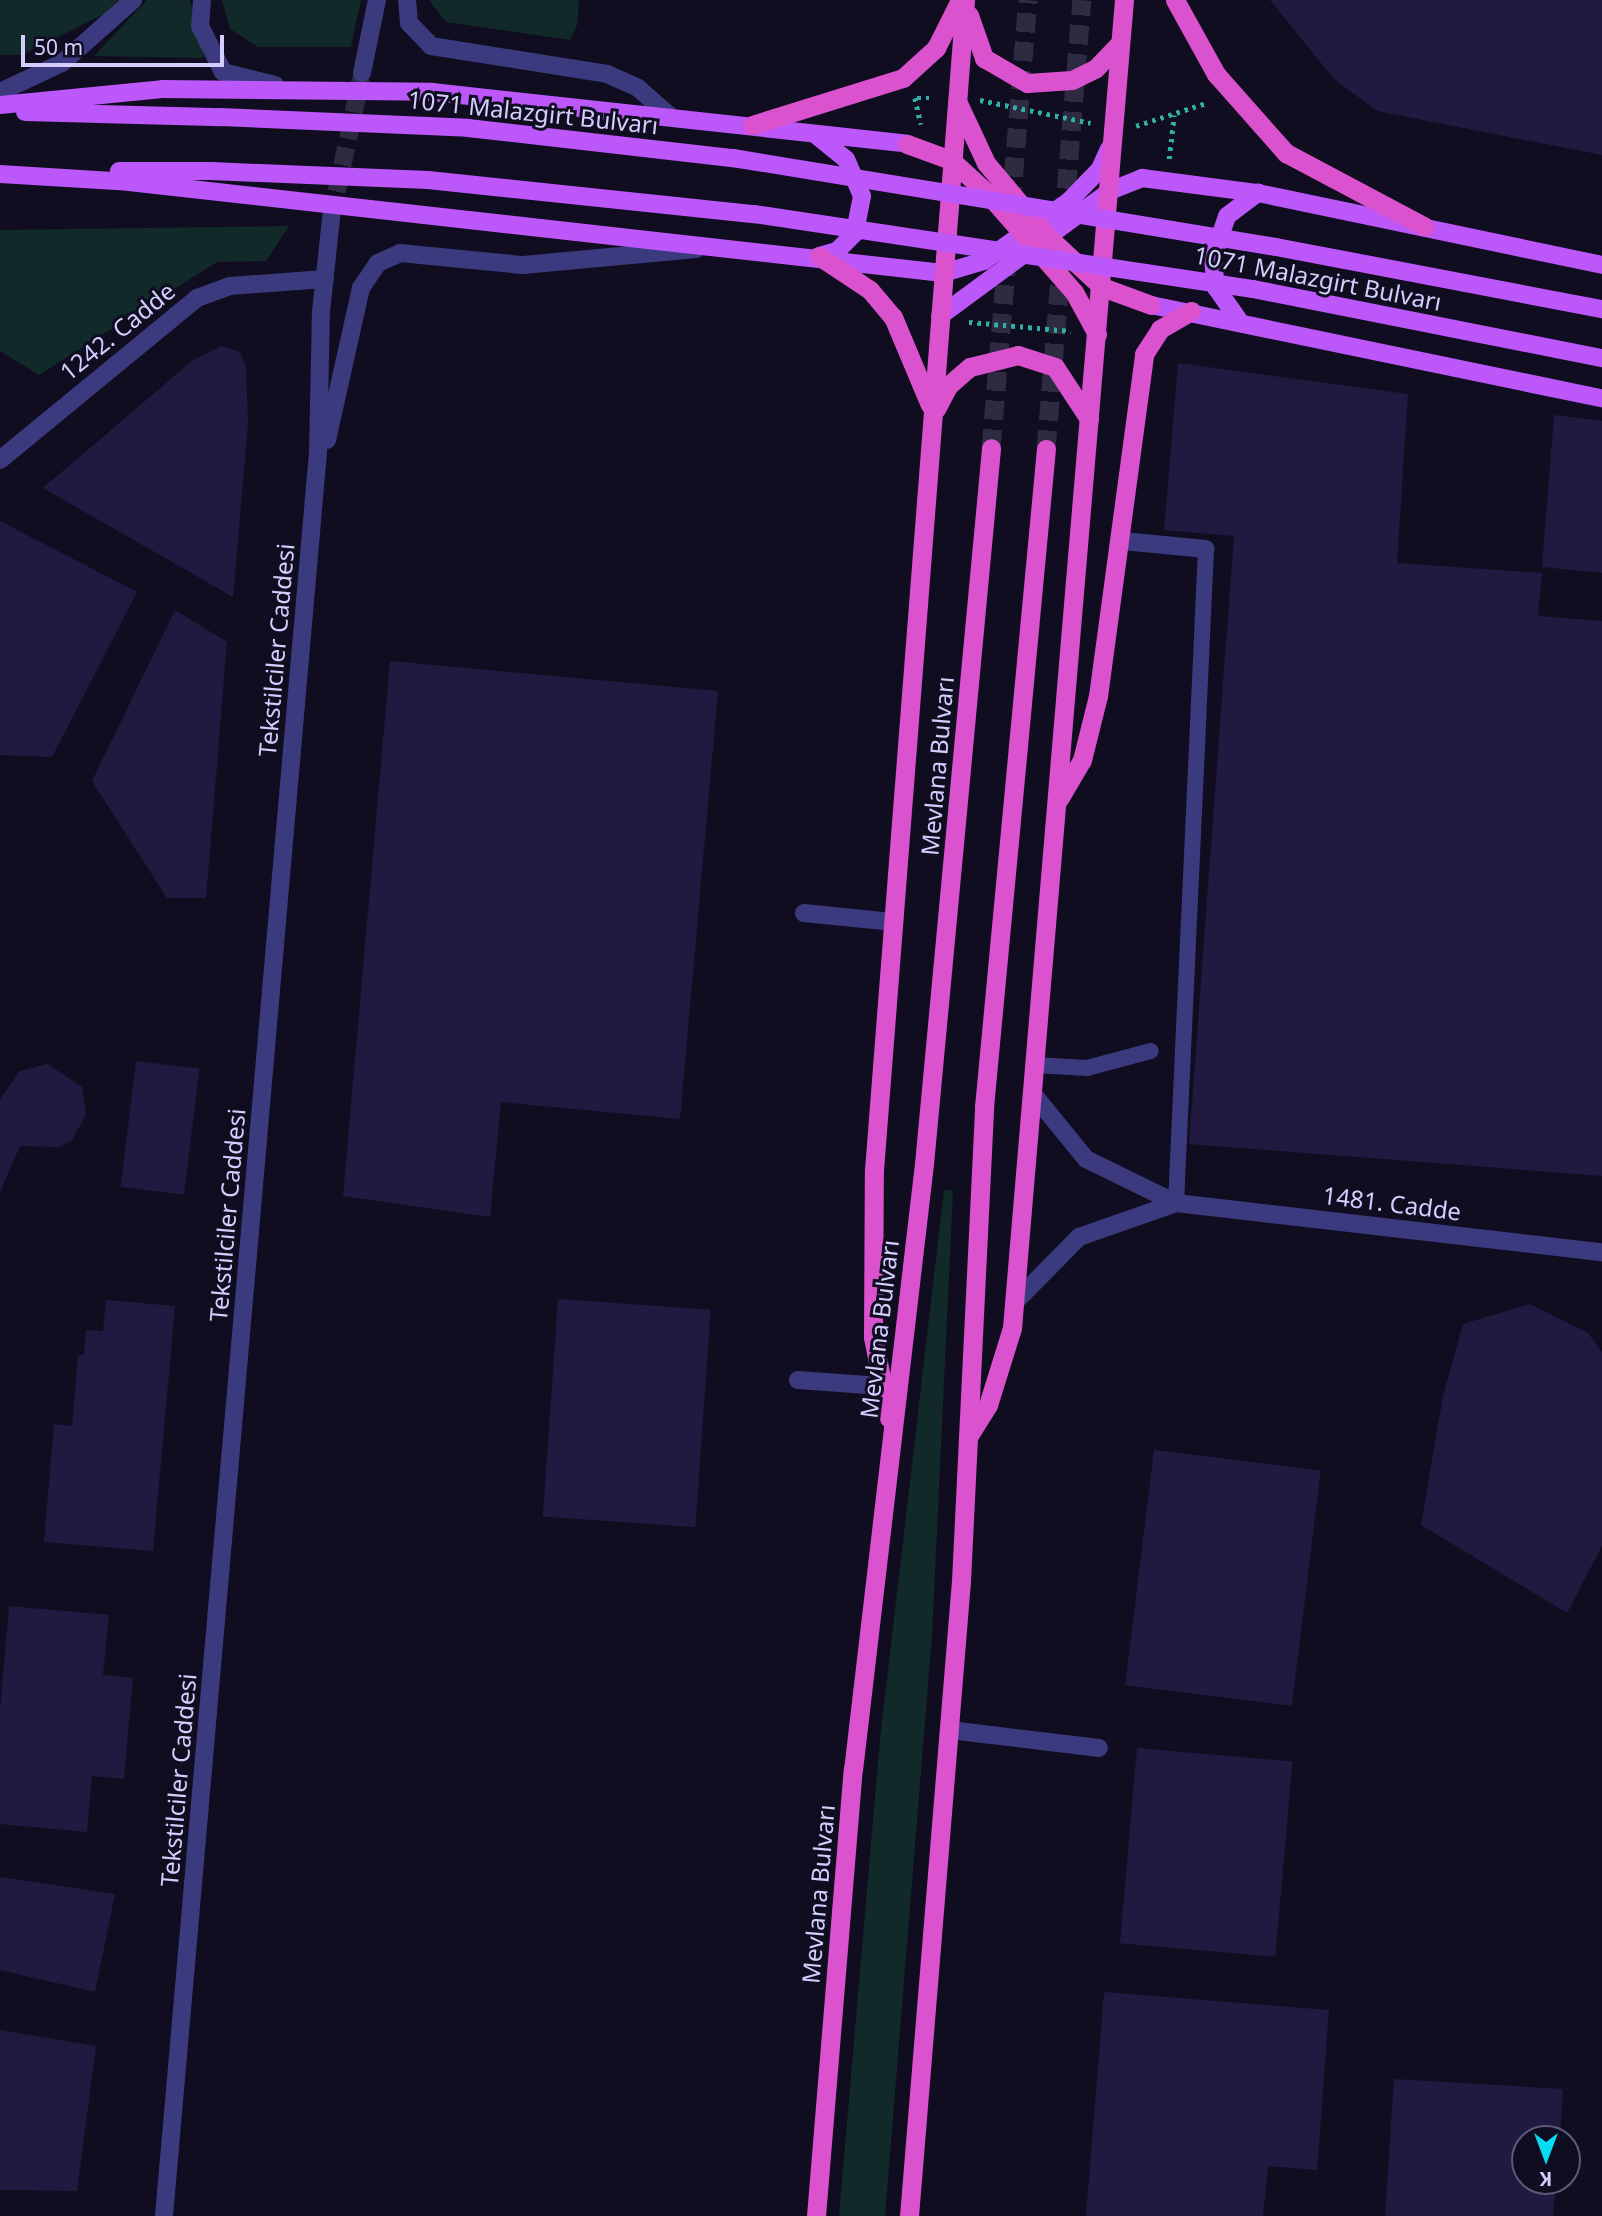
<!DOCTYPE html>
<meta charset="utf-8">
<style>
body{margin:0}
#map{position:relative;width:1602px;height:2216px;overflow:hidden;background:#100d20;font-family:"Noto Sans",sans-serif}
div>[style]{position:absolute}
.green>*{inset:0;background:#112a29}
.building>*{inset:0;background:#211a40;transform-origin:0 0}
.primary-tunnel>*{height:18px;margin-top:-9px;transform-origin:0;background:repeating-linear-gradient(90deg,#2d2a41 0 18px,transparent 0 27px)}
.trunk-tunnel>*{height:19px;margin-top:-9.5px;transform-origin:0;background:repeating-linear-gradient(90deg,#2d2a41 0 19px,transparent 0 29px)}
.path>*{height:4.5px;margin-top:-2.25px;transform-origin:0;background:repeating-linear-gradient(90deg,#31aea6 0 3.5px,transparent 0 8.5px)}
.service>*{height:16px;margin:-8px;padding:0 8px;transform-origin:8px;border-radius:8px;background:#3c3a7e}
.minor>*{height:18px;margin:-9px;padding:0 9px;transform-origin:9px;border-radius:9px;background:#3c3a7e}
.tertiary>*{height:18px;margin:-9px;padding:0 9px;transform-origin:9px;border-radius:9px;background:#3c3a7e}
.primary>*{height:18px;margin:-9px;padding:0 9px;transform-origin:9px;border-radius:9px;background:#bc58fa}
.trunk>*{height:19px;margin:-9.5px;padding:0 9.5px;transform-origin:9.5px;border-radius:9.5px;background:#db52ce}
.primary-bridge>*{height:18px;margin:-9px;padding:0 9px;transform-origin:9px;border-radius:9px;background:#bc58fa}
span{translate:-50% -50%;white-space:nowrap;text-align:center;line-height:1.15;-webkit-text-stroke:6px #100d20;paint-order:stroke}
.street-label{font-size:24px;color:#d3cefe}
.north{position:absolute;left:1511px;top:2125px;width:70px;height:70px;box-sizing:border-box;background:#100d20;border:2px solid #5e5a79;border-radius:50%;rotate:180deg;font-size:19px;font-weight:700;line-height:28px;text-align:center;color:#d3cefe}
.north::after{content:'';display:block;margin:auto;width:24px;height:32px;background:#07dbf1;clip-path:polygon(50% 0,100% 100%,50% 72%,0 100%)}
.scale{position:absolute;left:21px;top:35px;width:203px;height:32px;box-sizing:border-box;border:4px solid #d3cefe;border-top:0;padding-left:9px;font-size:21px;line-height:24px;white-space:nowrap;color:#d3cefe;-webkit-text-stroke:5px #100d20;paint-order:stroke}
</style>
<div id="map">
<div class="green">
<div style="clip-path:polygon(0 0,118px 0,106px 13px,22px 55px,0 55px)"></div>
<div style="clip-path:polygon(147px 0,190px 0,204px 58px,94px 56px)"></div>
<div style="clip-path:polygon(222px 0,361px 0,351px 47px,258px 47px,230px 29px)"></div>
<div style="clip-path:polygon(429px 0,579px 0,577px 25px,570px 40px,446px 22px)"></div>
<div style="clip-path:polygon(289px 226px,266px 261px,217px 262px,39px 375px,0 351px,0 230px)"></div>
<div style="clip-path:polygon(944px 1190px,953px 1191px,932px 1635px,885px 2216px,839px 2216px,880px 1739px)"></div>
</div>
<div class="building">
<div style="clip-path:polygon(1270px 0,1602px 0,1602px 155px,1377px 111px,1334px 79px)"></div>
<div style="clip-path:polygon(221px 346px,240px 352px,246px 367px,248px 425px,233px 597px,43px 488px,192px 361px)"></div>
<div style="clip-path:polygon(1178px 363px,1408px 394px,1397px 563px,1542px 573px,1538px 616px,1602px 621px,1602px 1176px,1189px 1144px,1234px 536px,1164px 530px)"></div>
<div style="clip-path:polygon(1554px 415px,1602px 421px,1602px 573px,1542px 567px)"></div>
<div style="clip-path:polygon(0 521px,137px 592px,52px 757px,0 755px)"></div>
<div style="clip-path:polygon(175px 610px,227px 642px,206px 898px,167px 898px,92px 781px)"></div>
<div style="clip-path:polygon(390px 661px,718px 691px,680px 1119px,501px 1102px,490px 1217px,343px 1196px)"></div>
<div style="left:136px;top:1061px;width:64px;height:127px;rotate:7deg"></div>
<div style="clip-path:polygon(47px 1064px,82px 1087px,86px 1115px,72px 1140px,59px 1147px,20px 1146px,0 1192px,0 1099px,20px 1071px)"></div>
<div style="left:558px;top:1299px;width:153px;height:218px;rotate:4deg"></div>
<div style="clip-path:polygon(106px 1300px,175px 1306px,153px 1551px,44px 1542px,54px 1424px,72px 1426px,78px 1355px,84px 1355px,86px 1330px,103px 1331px)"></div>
<div style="clip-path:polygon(1530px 1304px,1588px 1333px,1602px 1352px,1602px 1546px,1567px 1613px,1421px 1525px,1443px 1396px,1463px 1324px)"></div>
<div style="left:1154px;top:1450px;width:168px;height:237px;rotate:7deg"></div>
<div style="clip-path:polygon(9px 1606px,109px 1615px,103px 1675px,133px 1678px,124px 1779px,92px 1776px,87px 1832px,0 1824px,0 1710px)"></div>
<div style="left:1137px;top:1748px;width:156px;height:196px;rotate:5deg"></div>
<div style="clip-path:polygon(0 1877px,115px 1894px,95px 1992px,0 1970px)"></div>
<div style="clip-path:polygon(1104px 1992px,1329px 2010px,1317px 2170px,1268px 2166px,1263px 2216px,1086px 2216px)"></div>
<div style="clip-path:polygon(0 2030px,96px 2046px,77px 2191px,0 2190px)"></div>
<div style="clip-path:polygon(1394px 2079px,1563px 2089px,1560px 2139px,1525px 2139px,1525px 2181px,1556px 2181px,1553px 2216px,1385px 2216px)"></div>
</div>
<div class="primary-tunnel">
<div style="left:331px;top:218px;width:143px;rotate:-77.9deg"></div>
</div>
<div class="trunk-tunnel">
<div style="left:1011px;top:205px;width:206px;rotate:-85.3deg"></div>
<div style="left:1064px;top:217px;width:218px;rotate:-85.3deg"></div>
<div style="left:991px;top:448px;width:193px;rotate:-85.2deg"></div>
<div style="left:1046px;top:449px;width:185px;rotate:-85.3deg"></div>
</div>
<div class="path">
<div style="left:915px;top:98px;width:27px;rotate:77deg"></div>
<div style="left:917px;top:98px;width:13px"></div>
<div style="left:980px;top:100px;width:113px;rotate:11.7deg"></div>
<div style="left:1136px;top:126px;width:74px;rotate:-18.2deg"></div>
<div style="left:1169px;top:159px;width:44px;rotate:-83.5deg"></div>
<div style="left:969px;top:322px;width:102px;rotate:5deg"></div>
</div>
<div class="service">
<div style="left:1035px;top:1065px;width:52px;rotate:3.3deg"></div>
<div style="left:1087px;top:1068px;width:66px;rotate:-14.9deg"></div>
<div style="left:1176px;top:1203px;width:655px;rotate:-87.37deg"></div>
</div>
<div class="minor">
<div style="left:0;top:460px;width:255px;rotate:-39.4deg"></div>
<div style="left:197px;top:298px;width:35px;rotate:-20deg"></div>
<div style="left:230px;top:286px;width:95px;rotate:-4.2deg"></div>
<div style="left:1123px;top:541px;width:83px;rotate:5.5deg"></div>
<div style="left:804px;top:913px;width:88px;rotate:5.8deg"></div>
<div style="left:1033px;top:1094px;width:84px;rotate:50.8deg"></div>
<div style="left:1086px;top:1159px;width:100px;rotate:26.1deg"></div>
<div style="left:1176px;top:1203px;width:429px;rotate:6.6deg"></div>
<div style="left:1014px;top:1303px;width:93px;rotate:-45.4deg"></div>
<div style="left:1079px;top:1237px;width:103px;rotate:-19.3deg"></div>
<div style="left:798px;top:1380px;width:83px;rotate:4.1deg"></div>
<div style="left:950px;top:1730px;width:150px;rotate:6.9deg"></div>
</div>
<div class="tertiary">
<div style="left:202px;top:0;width:26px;rotate:94deg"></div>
<div style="left:200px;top:26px;width:51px;rotate:63.4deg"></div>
<div style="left:223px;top:72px;width:54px;rotate:14deg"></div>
<div style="left:407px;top:0;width:23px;rotate:85deg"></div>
<div style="left:409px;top:23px;width:32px;rotate:46deg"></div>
<div style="left:431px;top:46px;width:178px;rotate:9deg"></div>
<div style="left:607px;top:74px;width:34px;rotate:24deg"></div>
<div style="left:638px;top:88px;width:41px;rotate:41.1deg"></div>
<div style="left:362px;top:73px;width:75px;rotate:-78.4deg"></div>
<div style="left:0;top:92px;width:68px;rotate:-25.1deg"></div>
<div style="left:62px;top:63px;width:95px;rotate:-41.6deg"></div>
<div style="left:327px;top:440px;width:156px;rotate:-77.4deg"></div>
<div style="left:361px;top:288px;width:30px;rotate:-56deg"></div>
<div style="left:378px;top:263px;width:24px;rotate:-24deg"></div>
<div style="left:400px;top:253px;width:124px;rotate:5.6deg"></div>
<div style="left:523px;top:265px;width:174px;rotate:-5.3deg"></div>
<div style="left:164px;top:2216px;width:1770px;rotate:-85.01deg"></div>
<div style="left:318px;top:453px;width:141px;rotate:-88.8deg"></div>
<div style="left:321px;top:312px;width:95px;rotate:-83.9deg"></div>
</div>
<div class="primary">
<div style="left:0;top:105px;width:163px;rotate:-5.6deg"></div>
<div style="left:162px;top:89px;width:270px;rotate:0.6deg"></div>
<div style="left:432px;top:92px;width:478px;rotate:6.2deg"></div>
<div style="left:25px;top:112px;width:196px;rotate:1.5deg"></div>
<div style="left:816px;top:135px;width:38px;rotate:39deg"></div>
<div style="left:846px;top:159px;width:40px;rotate:66.6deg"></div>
<div style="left:862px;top:196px;width:38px;rotate:101deg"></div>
<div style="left:855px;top:233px;width:25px;rotate:135deg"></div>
<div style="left:837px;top:251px;width:19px;rotate:164deg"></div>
<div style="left:119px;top:171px;width:92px"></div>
<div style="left:0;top:174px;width:129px;rotate:3.5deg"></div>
<div style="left:129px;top:182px;width:819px;rotate:6.38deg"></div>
<div style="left:943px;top:273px;width:43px;rotate:-16.3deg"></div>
<div style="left:984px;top:261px;width:104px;rotate:-35.2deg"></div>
<div style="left:1069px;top:201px;width:45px;rotate:-45.9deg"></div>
<div style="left:1100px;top:169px;width:22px;rotate:-66deg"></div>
<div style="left:1151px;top:305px;width:460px;rotate:11.7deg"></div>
<div style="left:940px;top:316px;width:211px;rotate:-36.3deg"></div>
<div style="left:1110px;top:191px;width:35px;rotate:-22deg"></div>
<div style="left:1142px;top:178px;width:117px;rotate:7.4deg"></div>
<div style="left:1258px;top:193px;width:351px;rotate:11.8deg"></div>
<div style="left:1238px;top:319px;width:38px;rotate:-125deg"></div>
<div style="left:1216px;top:288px;width:31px;rotate:-96deg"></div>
<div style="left:1213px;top:257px;width:43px;rotate:-71.1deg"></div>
<div style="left:1227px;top:216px;width:39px;rotate:-37deg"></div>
</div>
<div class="trunk">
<div style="left:1175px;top:0;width:85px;rotate:61deg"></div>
<div style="left:1216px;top:74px;width:106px;rotate:48.5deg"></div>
<div style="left:1286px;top:153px;width:157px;rotate:28deg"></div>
<div style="left:969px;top:15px;width:46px;rotate:70.8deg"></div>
<div style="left:984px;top:58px;width:50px;rotate:30.2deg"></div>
<div style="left:1027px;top:83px;width:45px;rotate:-3.8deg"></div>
<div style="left:1072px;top:80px;width:25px;rotate:-26deg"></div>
<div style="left:1095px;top:69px;width:36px;rotate:-46deg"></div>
<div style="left:958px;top:103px;width:66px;rotate:65deg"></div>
<div style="left:986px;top:163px;width:97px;rotate:50deg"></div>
<div style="left:1048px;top:237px;width:74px;rotate:42.8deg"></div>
<div style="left:1102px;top:287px;width:52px;rotate:20.2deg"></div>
<div style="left:752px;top:125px;width:158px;rotate:-17.3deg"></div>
<div style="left:903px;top:78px;width:45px;rotate:-42.3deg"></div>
<div style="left:936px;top:48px;width:49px;rotate:-63.4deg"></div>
<div style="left:907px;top:144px;width:47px;rotate:20deg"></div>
<div style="left:951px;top:160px;width:49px;rotate:42.5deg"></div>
<div style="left:987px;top:193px;width:132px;rotate:48.7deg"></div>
<div style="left:1074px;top:292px;width:48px;rotate:61.3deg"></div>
<div style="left:819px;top:256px;width:61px;rotate:33.7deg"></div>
<div style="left:870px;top:290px;width:35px;rotate:50deg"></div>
<div style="left:893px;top:317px;width:95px;rotate:67.2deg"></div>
<div style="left:936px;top:409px;width:27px;rotate:-62deg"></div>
<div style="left:949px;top:385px;width:28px;rotate:-41deg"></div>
<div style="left:970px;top:367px;width:49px;rotate:-14deg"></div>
<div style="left:1018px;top:355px;width:39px;rotate:18deg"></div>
<div style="left:1055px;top:367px;width:62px;rotate:56.8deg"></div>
<div style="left:1059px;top:799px;width:45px;rotate:-59.5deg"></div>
<div style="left:1082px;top:760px;width:66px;rotate:-76deg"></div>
<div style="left:1098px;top:696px;width:345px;rotate:-82.3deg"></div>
<div style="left:1144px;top:354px;width:30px;rotate:-57deg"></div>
<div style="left:1160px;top:329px;width:36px;rotate:-30deg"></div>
<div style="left:889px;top:1418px;width:83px;rotate:-101.2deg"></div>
<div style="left:873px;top:1337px;width:167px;rotate:-89.7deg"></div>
<div style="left:874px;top:1170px;width:1174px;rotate:-85.55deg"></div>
<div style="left:968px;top:1437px;width:38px;rotate:-58deg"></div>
<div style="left:988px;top:1405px;width:81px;rotate:-72.7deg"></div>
<div style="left:1012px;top:1328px;width:1333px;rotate:-85.18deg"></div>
<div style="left:816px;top:2216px;width:448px;rotate:-85.3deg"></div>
<div style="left:853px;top:1770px;width:610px;rotate:-83.32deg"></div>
<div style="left:924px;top:1164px;width:719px;rotate:-84.65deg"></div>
<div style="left:909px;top:2216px;width:637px;rotate:-85.32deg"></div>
<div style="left:961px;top:1581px;width:475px;rotate:-87.2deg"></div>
<div style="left:984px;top:1107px;width:661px;rotate:-84.62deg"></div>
</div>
<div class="primary-bridge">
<div style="left:221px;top:117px;width:247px;rotate:2.5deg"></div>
<div style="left:468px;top:128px;width:267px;rotate:6.5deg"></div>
<div style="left:733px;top:158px;width:550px;rotate:9.31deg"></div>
<div style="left:1276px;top:247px;width:332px;rotate:10.8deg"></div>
<div style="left:211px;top:171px;width:217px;rotate:2.4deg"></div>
<div style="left:428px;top:180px;width:328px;rotate:6deg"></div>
<div style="left:754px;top:214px;width:505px;rotate:8.55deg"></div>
<div style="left:1253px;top:289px;width:356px;rotate:11.2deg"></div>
</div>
<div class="street-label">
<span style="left:533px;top:112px;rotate:6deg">1071 Malazgirt Bulvarı</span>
<span style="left:1318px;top:278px;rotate:11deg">1071 Malazgirt Bulvarı</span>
<span style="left:117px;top:331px;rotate:-39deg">1242. Cadde</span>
<span style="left:276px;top:650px;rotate:-85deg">Tekstilciler Caddesi</span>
<span style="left:937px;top:766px;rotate:-85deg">Mevlana Bulvarı</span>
<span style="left:1392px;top:1203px;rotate:7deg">1481. Cadde</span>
<span style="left:227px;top:1215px;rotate:-85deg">Tekstilciler Caddesi</span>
<span style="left:879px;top:1329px;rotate:-83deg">Mevlana Bulvarı</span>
<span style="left:178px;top:1780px;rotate:-85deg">Tekstilciler Caddesi</span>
<span style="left:818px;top:1894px;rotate:-85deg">Mevlana Bulvarı</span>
</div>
<div class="north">K</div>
<div class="scale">50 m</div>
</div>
